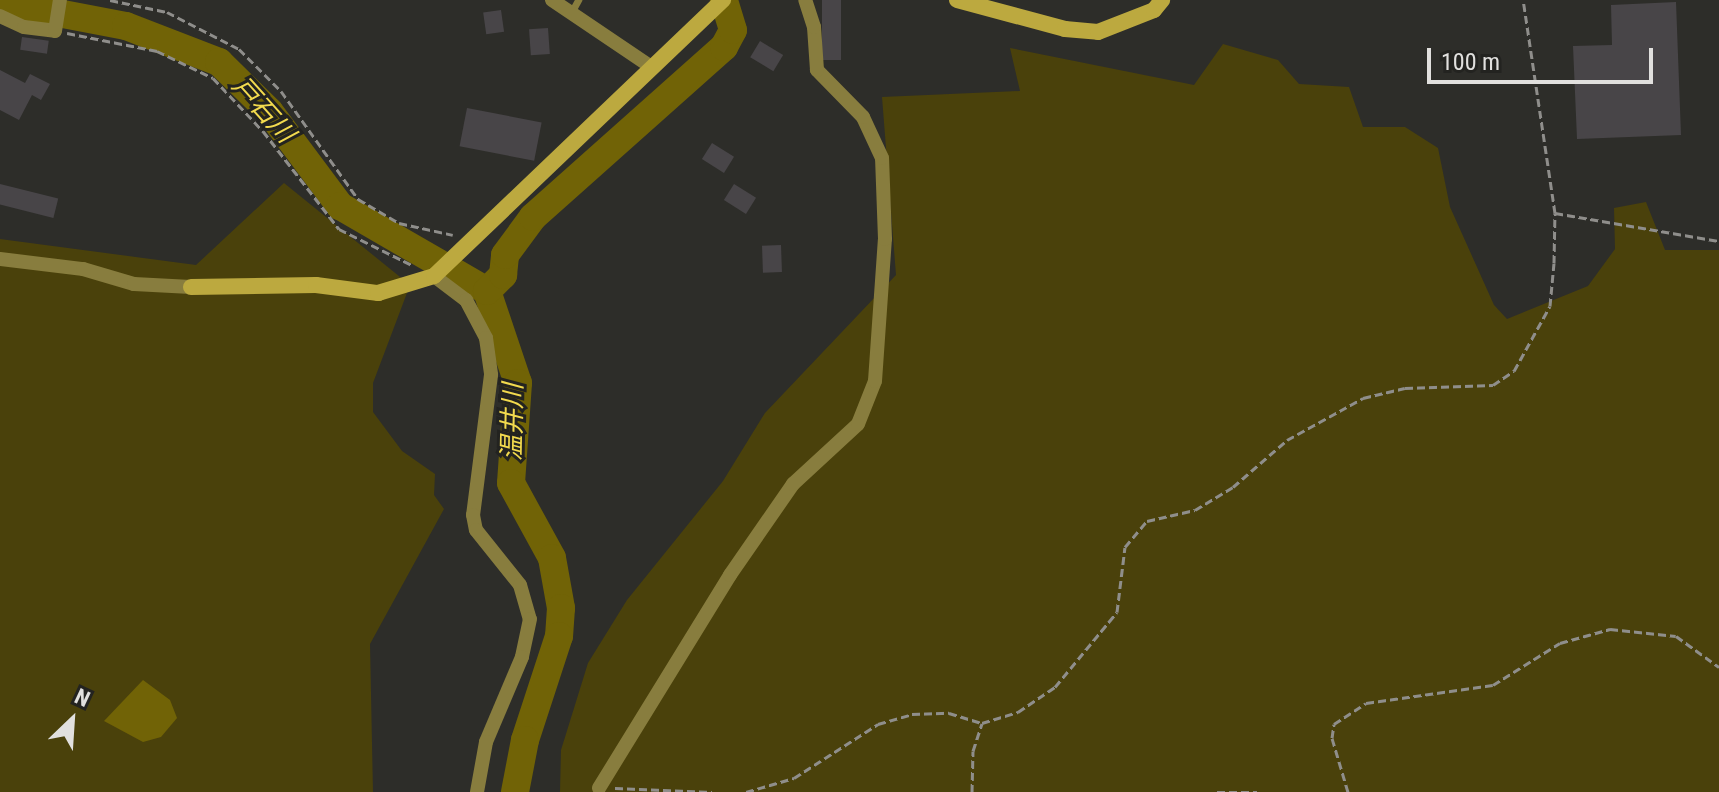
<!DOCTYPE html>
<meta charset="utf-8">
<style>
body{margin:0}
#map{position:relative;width:1719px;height:792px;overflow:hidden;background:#2d2d29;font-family:"Roboto Condensed","Noto Sans JP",sans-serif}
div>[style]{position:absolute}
.green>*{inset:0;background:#4a410b}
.water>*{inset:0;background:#716306}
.river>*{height:28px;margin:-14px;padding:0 14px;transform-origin:14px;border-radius:14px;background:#716306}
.building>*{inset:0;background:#484548;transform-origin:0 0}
.path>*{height:3px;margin-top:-1.5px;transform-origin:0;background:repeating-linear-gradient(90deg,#8f8e8b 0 8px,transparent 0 12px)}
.lane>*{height:7px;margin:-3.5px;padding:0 3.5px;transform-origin:3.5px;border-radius:3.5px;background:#887d3e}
.street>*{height:14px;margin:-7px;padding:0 7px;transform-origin:7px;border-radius:7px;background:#887d3e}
.secondary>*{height:16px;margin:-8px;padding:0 8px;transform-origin:8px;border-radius:8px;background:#bca93f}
span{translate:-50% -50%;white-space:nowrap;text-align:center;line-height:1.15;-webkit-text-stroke:6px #232320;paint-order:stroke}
.water-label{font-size:26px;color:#f2da4e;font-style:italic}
.north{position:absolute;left:32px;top:680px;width:80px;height:80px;-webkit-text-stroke:6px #232320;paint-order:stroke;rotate:25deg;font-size:22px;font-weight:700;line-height:32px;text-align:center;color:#e1e0de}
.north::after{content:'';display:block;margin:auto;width:28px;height:36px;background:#e1e0de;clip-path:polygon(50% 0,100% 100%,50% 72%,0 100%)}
.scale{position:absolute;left:1427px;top:48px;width:226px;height:36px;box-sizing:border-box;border:4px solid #e1e0de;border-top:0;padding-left:10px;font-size:24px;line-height:28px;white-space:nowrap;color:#e1e0de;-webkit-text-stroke:6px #232320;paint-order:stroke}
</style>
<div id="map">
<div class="green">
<div style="clip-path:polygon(1223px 44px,1278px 60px,1299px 84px,1349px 87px,1363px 127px,1405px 127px,1438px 148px,1450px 207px,1494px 305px,1507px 319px,1588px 286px,1615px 249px,1614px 208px,1646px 202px,1665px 250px,1719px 250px,1719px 792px,560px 792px,561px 750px,588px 663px,627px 600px,723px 481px,765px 413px,896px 275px,882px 97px,1020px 91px,1010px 48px,1194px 85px)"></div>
<div style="clip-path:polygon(284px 183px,410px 285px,373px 383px,373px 412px,402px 451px,435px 474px,434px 495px,444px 509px,370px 644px,373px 792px,0 792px,0 239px,196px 265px)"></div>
</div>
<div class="water">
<div style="clip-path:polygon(143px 680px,170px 700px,177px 718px,161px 737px,143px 742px,104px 721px)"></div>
</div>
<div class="river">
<div style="left:0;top:2px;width:128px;rotate:10.8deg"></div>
<div style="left:126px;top:26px;width:100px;rotate:21.2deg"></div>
<div style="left:219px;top:62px;width:70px;rotate:44.4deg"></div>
<div style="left:269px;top:111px;width:119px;rotate:53.2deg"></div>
<div style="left:340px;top:206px;width:170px;rotate:30deg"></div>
<div style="left:487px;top:291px;width:97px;rotate:71.4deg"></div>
<div style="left:518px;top:383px;width:100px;rotate:94deg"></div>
<div style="left:511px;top:483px;width:85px;rotate:61.3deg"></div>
<div style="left:552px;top:558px;width:51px;rotate:79.8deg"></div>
<div style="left:561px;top:608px;width:28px;rotate:94deg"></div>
<div style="left:559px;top:636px;width:109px;rotate:108.1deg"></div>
<div style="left:525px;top:740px;width:53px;rotate:100.9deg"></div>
<div style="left:487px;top:291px;width:23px;rotate:-45deg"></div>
<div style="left:503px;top:275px;width:20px;rotate:-84deg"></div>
<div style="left:505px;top:255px;width:47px;rotate:-53.6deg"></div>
<div style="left:533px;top:217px;width:256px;rotate:-41.7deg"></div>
<div style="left:724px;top:47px;width:19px;rotate:-62deg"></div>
<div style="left:733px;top:30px;width:31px;rotate:-107deg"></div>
</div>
<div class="building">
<div style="left:822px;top:0;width:19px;height:60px"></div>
<div style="clip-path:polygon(1676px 2px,1681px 135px,1577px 139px,1573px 46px,1612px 45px,1611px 5px)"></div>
<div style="left:501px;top:10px;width:22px;height:18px;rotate:82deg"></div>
<div style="left:548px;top:28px;width:26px;height:19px;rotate:86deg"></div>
<div style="left:22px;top:37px;width:27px;height:13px;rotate:8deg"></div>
<div style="left:760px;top:41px;width:27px;height:19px;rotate:31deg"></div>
<div style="clip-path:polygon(0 70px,25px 83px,30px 74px,50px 84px,41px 100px,32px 95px,19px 120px,0 110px)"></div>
<div style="left:467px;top:108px;width:76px;height:39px;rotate:11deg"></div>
<div style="left:712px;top:143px;width:26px;height:19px;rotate:32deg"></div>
<div style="left:0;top:184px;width:60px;height:20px;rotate:14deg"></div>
<div style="left:734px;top:184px;width:26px;height:19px;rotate:32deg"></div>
<div style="left:781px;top:245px;width:27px;height:19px;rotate:88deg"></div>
</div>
<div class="path">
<div style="left:110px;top:0;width:58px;rotate:11.9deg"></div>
<div style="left:167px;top:12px;width:81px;rotate:27.2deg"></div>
<div style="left:239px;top:49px;width:59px;rotate:45deg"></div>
<div style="left:281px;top:91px;width:133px;rotate:54.5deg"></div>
<div style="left:358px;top:199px;width:48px;rotate:30.3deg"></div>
<div style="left:399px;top:223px;width:55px;rotate:12.5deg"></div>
<div style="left:67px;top:33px;width:92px;rotate:11.3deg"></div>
<div style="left:157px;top:51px;width:62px;rotate:25.7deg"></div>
<div style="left:213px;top:78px;width:73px;rotate:46.7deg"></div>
<div style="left:263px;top:131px;width:124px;rotate:52.2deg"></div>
<div style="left:339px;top:229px;width:81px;rotate:26.3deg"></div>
<div style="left:1555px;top:213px;width:166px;rotate:9.7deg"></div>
<div style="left:615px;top:788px;width:97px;rotate:2.4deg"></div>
<div style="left:746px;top:792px;width:50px;rotate:-16.3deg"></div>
<div style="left:794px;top:778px;width:100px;rotate:-32.7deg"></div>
<div style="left:878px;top:724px;width:35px;rotate:-16deg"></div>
<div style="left:912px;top:714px;width:37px;rotate:-2deg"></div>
<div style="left:949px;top:713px;width:34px;rotate:17deg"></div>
<div style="left:982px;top:723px;width:38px;rotate:-17deg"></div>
<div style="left:1018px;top:712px;width:45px;rotate:-34deg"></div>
<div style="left:1055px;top:687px;width:97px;rotate:-50.4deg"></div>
<div style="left:1117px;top:612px;width:65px;rotate:-83deg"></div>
<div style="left:1125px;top:547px;width:34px;rotate:-50deg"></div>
<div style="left:1147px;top:521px;width:49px;rotate:-12.9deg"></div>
<div style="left:1195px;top:510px;width:44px;rotate:-31.2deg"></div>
<div style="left:1233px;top:487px;width:72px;rotate:-41deg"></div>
<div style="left:1287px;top:440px;width:87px;rotate:-28.9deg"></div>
<div style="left:1363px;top:398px;width:43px;rotate:-13.4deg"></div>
<div style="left:1405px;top:388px;width:88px;rotate:-2deg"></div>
<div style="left:1493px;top:385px;width:25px;rotate:-34deg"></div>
<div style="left:1514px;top:371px;width:74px;rotate:-61deg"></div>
<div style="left:1550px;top:306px;width:43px;rotate:-84.7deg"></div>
<div style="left:1554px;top:263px;width:50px;rotate:-88.9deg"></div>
<div style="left:1555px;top:213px;width:215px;rotate:-98.5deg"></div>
<div style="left:972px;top:792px;width:41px;rotate:-88.6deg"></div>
<div style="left:973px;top:751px;width:29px;rotate:-72deg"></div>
<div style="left:1217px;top:792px;width:40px"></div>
<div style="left:1348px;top:792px;width:56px;rotate:-106.5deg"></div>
<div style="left:1332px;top:738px;width:14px;rotate:-82deg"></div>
<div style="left:1334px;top:724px;width:38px;rotate:-33deg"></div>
<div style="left:1366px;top:703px;width:128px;rotate:-8.1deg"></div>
<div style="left:1493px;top:685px;width:79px;rotate:-32.1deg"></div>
<div style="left:1560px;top:643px;width:52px;rotate:-15.6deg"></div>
<div style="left:1610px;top:629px;width:66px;rotate:6.1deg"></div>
<div style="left:1676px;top:636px;width:53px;rotate:35.8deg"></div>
</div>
<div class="lane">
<div style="left:572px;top:11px;width:13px;rotate:-61deg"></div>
</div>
<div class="street">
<div style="left:552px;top:0;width:118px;rotate:34deg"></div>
<div style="left:0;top:16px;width:26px;rotate:25deg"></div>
<div style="left:24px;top:27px;width:31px;rotate:7deg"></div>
<div style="left:55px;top:31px;width:31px;rotate:-81deg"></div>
<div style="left:0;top:259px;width:84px;rotate:6.9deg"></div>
<div style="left:83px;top:269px;width:53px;rotate:16.4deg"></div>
<div style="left:134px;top:284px;width:57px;rotate:3deg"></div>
<div style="left:434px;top:276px;width:40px;rotate:37deg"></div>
<div style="left:466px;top:300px;width:43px;rotate:62.2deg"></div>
<div style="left:486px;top:338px;width:37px;rotate:82deg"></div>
<div style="left:491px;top:375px;width:141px;rotate:97.3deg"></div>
<div style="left:473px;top:515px;width:15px;rotate:79deg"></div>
<div style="left:476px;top:530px;width:70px;rotate:51.3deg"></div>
<div style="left:520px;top:585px;width:35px;rotate:74deg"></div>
<div style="left:530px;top:619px;width:39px;rotate:102deg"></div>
<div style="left:522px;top:657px;width:92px;rotate:113deg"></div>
<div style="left:486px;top:742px;width:51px;rotate:100.2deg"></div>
<div style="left:599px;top:788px;width:250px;rotate:-58.4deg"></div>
<div style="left:730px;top:575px;width:111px;rotate:-55.3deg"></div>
<div style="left:793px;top:484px;width:88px;rotate:-42.7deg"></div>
<div style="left:858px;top:424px;width:46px;rotate:-68.4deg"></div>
<div style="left:875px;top:381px;width:142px;rotate:-86deg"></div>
<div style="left:885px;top:239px;width:81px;rotate:-92.1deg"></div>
<div style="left:882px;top:158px;width:45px;rotate:-114.9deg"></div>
<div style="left:863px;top:117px;width:66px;rotate:-134.4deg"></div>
<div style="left:817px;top:70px;width:43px;rotate:-94deg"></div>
<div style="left:814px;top:27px;width:28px;rotate:-108deg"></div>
</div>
<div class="secondary">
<div style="left:957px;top:0;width:112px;rotate:15deg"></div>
<div style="left:1065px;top:29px;width:33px;rotate:5deg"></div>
<div style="left:1098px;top:32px;width:60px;rotate:-21.4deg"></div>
<div style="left:1154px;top:10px;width:13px;rotate:-51deg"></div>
<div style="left:191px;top:287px;width:125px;rotate:-0.9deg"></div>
<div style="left:316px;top:285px;width:63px;rotate:7.4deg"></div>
<div style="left:378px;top:293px;width:59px;rotate:-16.9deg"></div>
<div style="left:434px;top:276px;width:400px;rotate:-43.7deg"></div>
</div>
<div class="water-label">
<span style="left:263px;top:110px;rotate:48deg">戸石川</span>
<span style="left:513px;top:422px;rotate:-89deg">温井川</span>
</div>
<div class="north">N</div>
<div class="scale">100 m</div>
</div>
